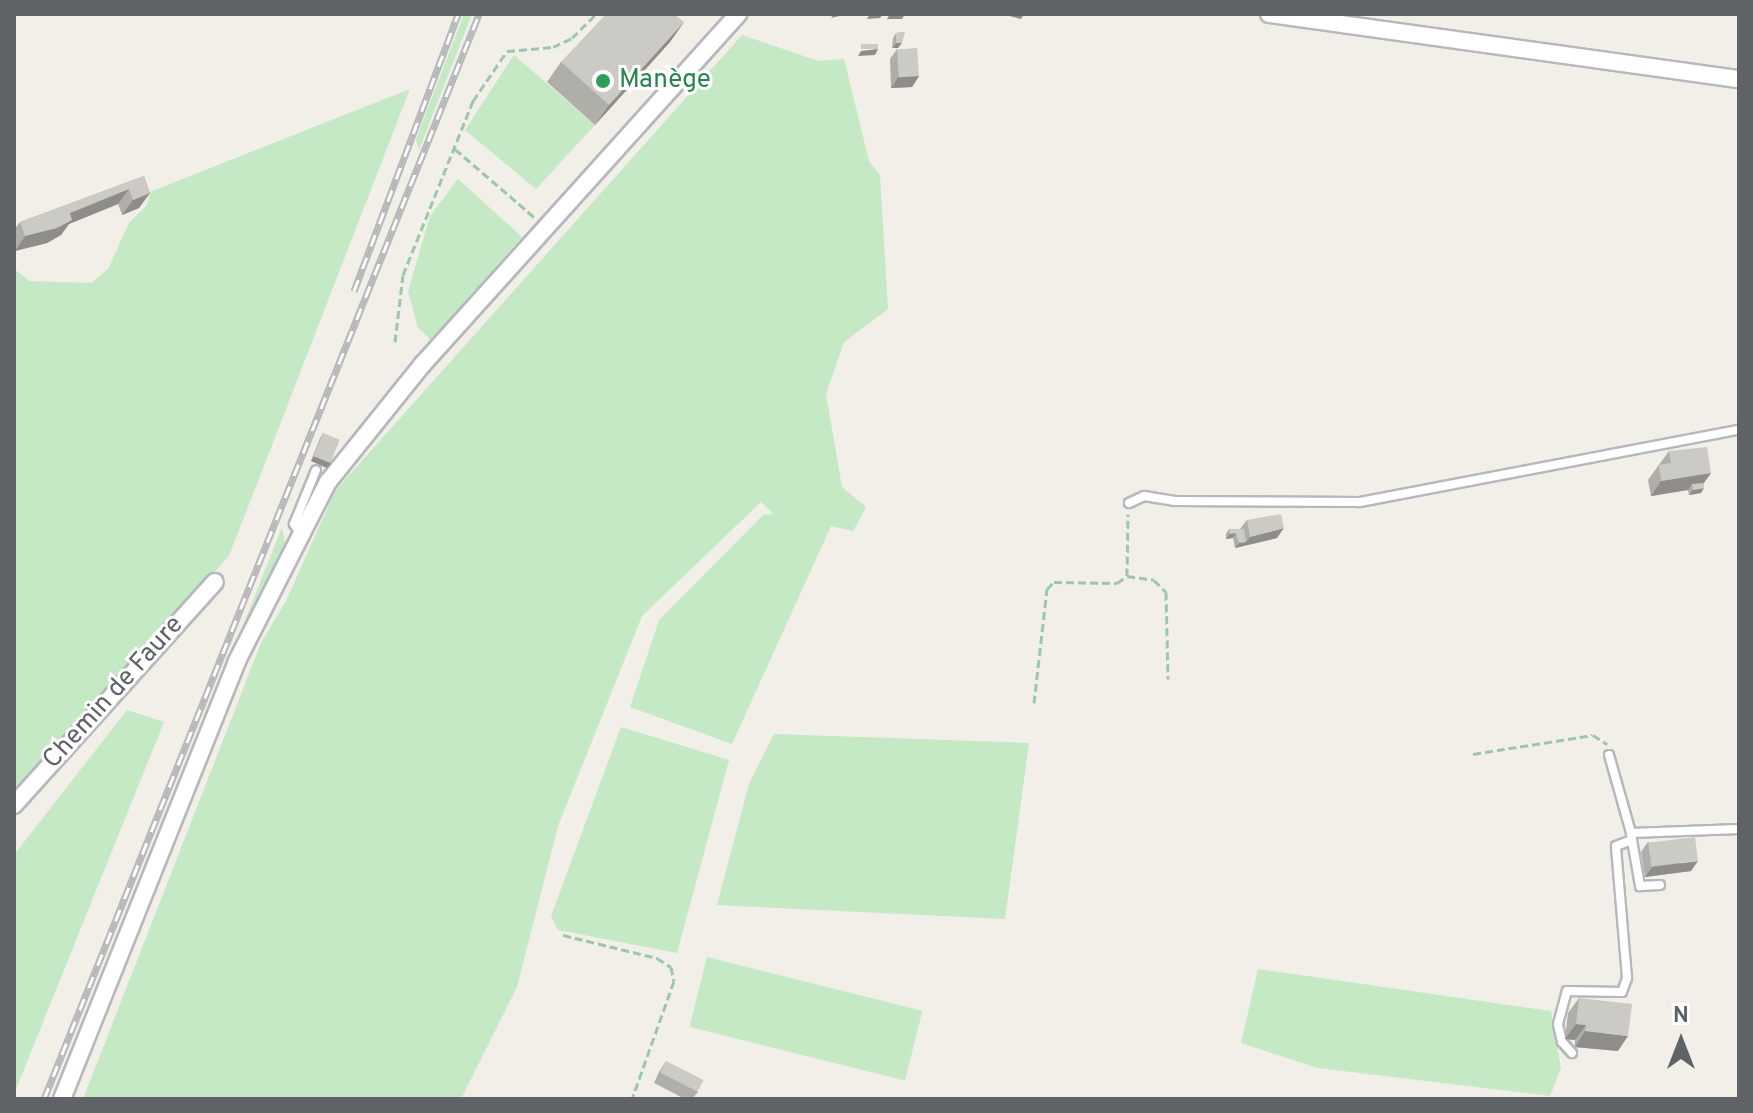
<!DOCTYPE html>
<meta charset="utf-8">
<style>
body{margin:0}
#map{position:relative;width:1753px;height:1113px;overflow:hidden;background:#f1efe8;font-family:Overpass,sans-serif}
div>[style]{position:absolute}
.green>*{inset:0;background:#c5e8c5;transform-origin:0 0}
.path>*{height:3px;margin-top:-1.5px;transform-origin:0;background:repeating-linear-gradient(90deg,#9cc7a9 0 8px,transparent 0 12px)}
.roads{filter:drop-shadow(2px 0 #b5b8bc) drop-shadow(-2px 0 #b5b8bc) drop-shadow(0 2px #b5b8bc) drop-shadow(0 -2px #b5b8bc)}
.service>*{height:8px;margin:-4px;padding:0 4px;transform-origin:4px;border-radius:4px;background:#fff}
.minor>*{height:16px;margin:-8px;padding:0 8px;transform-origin:8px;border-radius:8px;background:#fff}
.rail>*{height:7px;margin-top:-3.5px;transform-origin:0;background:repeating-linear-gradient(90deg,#fff 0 12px,#b6b7b8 0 24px);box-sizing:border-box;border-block:2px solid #b6b7b8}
.wall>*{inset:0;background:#afaea9}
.shaded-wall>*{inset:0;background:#8f8d8a}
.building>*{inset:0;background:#cccac5;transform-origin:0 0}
.dots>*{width:22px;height:22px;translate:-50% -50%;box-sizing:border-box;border:4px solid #fff;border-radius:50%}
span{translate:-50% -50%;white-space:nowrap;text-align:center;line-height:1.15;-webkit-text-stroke:6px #fff;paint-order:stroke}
.leisure-label{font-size:26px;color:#27864d}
.left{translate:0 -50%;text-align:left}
.street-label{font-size:26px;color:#5f6368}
.frame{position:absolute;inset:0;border:16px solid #5f6368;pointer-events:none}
.north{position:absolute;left:1641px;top:1001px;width:80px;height:80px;-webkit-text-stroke:6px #fff;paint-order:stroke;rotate:0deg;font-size:22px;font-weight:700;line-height:32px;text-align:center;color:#5f6368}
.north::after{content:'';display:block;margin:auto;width:28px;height:36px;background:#5f6368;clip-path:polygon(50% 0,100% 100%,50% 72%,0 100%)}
</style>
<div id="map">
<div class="green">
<div style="clip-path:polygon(464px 14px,472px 14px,419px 150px,416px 139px)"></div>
<div style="clip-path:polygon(742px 35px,818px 61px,844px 59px,869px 161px,880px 175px,888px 309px,844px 342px,826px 394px,842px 487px,866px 507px,853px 531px,831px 526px,732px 744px,630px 707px,659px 620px,763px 515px,774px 514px,761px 502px,642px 616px,558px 826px,517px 987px,461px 1099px,83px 1099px,261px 643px,286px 601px,335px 491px)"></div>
<div style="clip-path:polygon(514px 55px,595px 125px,536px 189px,465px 130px)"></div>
<div style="clip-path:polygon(410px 89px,229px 556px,14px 795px,14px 269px,30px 281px,91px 283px,108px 269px,129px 223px,147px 205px,150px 192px)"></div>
<div style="clip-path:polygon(458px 179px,522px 237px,431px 340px,418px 328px,408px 291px,430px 216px)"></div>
<div style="clip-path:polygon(282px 527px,286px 549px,239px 636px)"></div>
<div style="clip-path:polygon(127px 710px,164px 722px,14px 1094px,14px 855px)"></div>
<div style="clip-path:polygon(621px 727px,729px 760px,677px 953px,558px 930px,551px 916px)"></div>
<div style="clip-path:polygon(774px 734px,1029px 743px,1005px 919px,717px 905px,749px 784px)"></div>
<div style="left:707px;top:957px;width:222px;height:72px;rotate:14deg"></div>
<div style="clip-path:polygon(1258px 969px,1551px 1011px,1561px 1068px,1550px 1096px,1318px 1068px,1241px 1043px)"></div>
</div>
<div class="path">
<div style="left:455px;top:149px;width:104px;rotate:40.7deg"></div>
<div style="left:395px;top:342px;width:67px;rotate:-83.2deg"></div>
<div style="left:403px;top:275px;width:188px;rotate:-68.1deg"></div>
<div style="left:473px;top:101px;width:60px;rotate:-55.8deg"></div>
<div style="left:507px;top:51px;width:46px;rotate:-5deg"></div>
<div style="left:553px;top:47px;width:21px;rotate:-25deg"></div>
<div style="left:572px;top:38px;width:34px;rotate:-45deg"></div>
<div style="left:1127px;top:576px;width:27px;rotate:8deg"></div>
<div style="left:1154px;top:580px;width:17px;rotate:45deg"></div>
<div style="left:1166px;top:592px;width:87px;rotate:88.7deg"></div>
<div style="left:1034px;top:703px;width:115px;rotate:-83.5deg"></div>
<div style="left:1047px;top:589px;width:10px;rotate:-45deg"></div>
<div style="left:1054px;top:582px;width:63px;rotate:0.9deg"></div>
<div style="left:1117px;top:583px;width:12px;rotate:-35deg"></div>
<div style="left:1127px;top:576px;width:62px;rotate:-89.1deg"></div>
<div style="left:1473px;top:754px;width:121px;rotate:-9deg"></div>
<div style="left:1593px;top:735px;width:17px;rotate:33deg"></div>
<div style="left:563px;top:935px;width:97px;rotate:13.7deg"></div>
<div style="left:657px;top:958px;width:17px;rotate:33deg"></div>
<div style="left:671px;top:967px;width:14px;rotate:78deg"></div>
<div style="left:674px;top:981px;width:125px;rotate:109.6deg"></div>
</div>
<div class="roads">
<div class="service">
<div style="left:1129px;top:503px;width:17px;rotate:-25deg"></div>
<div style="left:1144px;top:496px;width:30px;rotate:9deg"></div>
<div style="left:1174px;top:501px;width:186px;rotate:0.3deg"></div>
<div style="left:1360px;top:502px;width:386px;rotate:-10.8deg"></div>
<div style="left:300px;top:533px;width:11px;rotate:-124deg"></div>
<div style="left:294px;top:524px;width:58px;rotate:-67.8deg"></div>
<div style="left:1609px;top:755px;width:81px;rotate:74.2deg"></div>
<div style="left:1631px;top:833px;width:108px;rotate:-2.1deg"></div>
<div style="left:1632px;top:840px;width:47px;rotate:80.1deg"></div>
<div style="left:1640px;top:886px;width:20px;rotate:-3deg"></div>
<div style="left:1572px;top:1053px;width:15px;rotate:-132deg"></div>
<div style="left:1562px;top:1042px;width:18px;rotate:-103deg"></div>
<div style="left:1558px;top:1024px;width:34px;rotate:-75deg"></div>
<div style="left:1567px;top:991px;width:55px;rotate:1deg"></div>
<div style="left:1622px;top:992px;width:15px;rotate:-70deg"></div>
<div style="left:1627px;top:978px;width:132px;rotate:-94.8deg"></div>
<div style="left:1616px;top:846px;width:17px;rotate:-21deg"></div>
<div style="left:1632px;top:840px;width:7px;rotate:-98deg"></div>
</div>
<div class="minor">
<div style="left:1269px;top:14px;width:474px;rotate:7.9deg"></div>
<div style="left:14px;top:805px;width:300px;rotate:-48deg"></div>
<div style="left:62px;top:1099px;width:472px;rotate:-68.2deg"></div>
<div style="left:237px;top:661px;width:201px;rotate:-63.1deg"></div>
<div style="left:328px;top:482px;width:151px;rotate:-51.2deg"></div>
<div style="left:423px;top:364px;width:471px;rotate:-48deg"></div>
</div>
</div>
<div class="rail">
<div style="left:354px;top:291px;width:296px;rotate:-69.4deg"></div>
<div style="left:44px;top:1099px;width:1169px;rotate:-68.15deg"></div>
</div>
<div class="wall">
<div style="clip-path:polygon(684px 22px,670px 42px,595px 125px,547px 82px,561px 62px)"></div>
<div style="clip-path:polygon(905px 32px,892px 48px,893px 38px,896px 33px)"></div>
<div style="clip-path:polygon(897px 49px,919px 76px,912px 87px,891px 88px,890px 59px)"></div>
<div style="clip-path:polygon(144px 176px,150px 193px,139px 208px,122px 215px,118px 204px,69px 224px,61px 235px,47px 243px,15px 251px,14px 230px,20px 222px)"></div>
<div style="clip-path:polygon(323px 433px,331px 463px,327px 468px,311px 461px,320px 438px)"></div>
<div style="clip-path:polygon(1669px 451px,1711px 473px,1704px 483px,1701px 493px,1689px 495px,1688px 490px,1651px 496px,1648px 480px)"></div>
<div style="clip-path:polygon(1247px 520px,1277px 538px,1235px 548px,1233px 538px,1226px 539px,1226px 534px,1229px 529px,1240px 529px)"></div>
<div style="clip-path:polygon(1648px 842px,1691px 871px,1645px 877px,1641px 852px)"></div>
<div style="clip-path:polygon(1579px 998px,1618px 1051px,1575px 1047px,1575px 1040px,1565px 1039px,1568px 1013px)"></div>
<div style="clip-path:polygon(666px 1061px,698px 1092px,692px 1099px,685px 1099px,654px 1083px,659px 1072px)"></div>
</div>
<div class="shaded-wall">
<div style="clip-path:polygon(834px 14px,848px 14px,831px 18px)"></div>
<div style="clip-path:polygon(870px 14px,883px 14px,880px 18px,867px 19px)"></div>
<div style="clip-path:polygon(890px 14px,905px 14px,902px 19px,887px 19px)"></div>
<div style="clip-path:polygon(1002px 14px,1024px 14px,1021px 19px)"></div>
<div style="clip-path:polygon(684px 22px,670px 42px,595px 125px,609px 105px)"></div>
<div style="clip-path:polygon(896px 43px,902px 43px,898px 48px,892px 48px)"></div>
<div style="clip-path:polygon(878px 49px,875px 55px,858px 56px,861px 51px)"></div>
<div style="clip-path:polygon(919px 76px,912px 87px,891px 88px,898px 77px)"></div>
<div style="clip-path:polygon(129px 189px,118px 204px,69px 224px,61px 235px,47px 243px,15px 251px,25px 236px,70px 213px)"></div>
<div style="clip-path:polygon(150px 193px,139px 208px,122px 215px,133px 200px)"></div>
<div style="clip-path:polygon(314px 456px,331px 463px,327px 468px,311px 461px)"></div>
<div style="clip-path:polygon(1711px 473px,1700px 488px,1692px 484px,1688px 490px,1651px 496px,1661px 481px)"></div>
<div style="clip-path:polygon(1704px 488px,1701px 493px,1689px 495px,1693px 490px)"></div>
<div style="clip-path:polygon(1284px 528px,1277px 538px,1235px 548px,1239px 543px,1246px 542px,1250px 537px)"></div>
<div style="clip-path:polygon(1236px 533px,1233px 538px,1226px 539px,1230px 534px)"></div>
<div style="clip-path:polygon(1698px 861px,1691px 871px,1645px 877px,1652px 867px)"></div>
<div style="clip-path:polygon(1576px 1024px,1586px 1025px,1575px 1040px,1565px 1039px)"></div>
<div style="clip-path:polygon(1585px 1031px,1628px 1036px,1618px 1051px,1575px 1047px)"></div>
</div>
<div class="building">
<div style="clip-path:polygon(606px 14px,674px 14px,684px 22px,609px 105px,561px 62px)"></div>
<div style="clip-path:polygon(905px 32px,902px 43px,896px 43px,896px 33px)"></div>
<div style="left:878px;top:44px;width:5px;height:17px;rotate:90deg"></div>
<div style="left:917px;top:48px;width:28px;height:20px;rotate:86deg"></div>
<div style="clip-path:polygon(144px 176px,150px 193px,133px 200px,129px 189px,70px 213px,72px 220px,57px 228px,25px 236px,20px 222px)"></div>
<div style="left:323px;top:433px;width:18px;height:25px;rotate:22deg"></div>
<div style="clip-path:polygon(1707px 447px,1711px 473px,1661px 481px,1659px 465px,1671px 463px,1669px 451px)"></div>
<div style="clip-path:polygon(1704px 483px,1704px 488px,1693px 490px,1692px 484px)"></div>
<div style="clip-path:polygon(1281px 514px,1284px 528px,1250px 537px,1247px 520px)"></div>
<div style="clip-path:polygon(1229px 529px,1244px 529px,1246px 542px,1239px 543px,1236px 533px,1230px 534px)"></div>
<div style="left:1695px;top:837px;width:24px;height:47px;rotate:83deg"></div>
<div style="clip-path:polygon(1579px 998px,1632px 1004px,1628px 1036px,1585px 1031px,1586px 1025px,1576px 1024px)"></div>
<div style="left:666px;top:1061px;width:42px;height:13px;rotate:27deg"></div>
</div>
<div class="dots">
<div style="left:603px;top:81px;background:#2e9e5b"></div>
</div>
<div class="leisure-label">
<span class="left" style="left:619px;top:81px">Manège</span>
</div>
<div class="street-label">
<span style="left:114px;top:693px;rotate:-48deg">Chemin de Faure</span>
</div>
<div class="frame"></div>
<div class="north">N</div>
</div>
